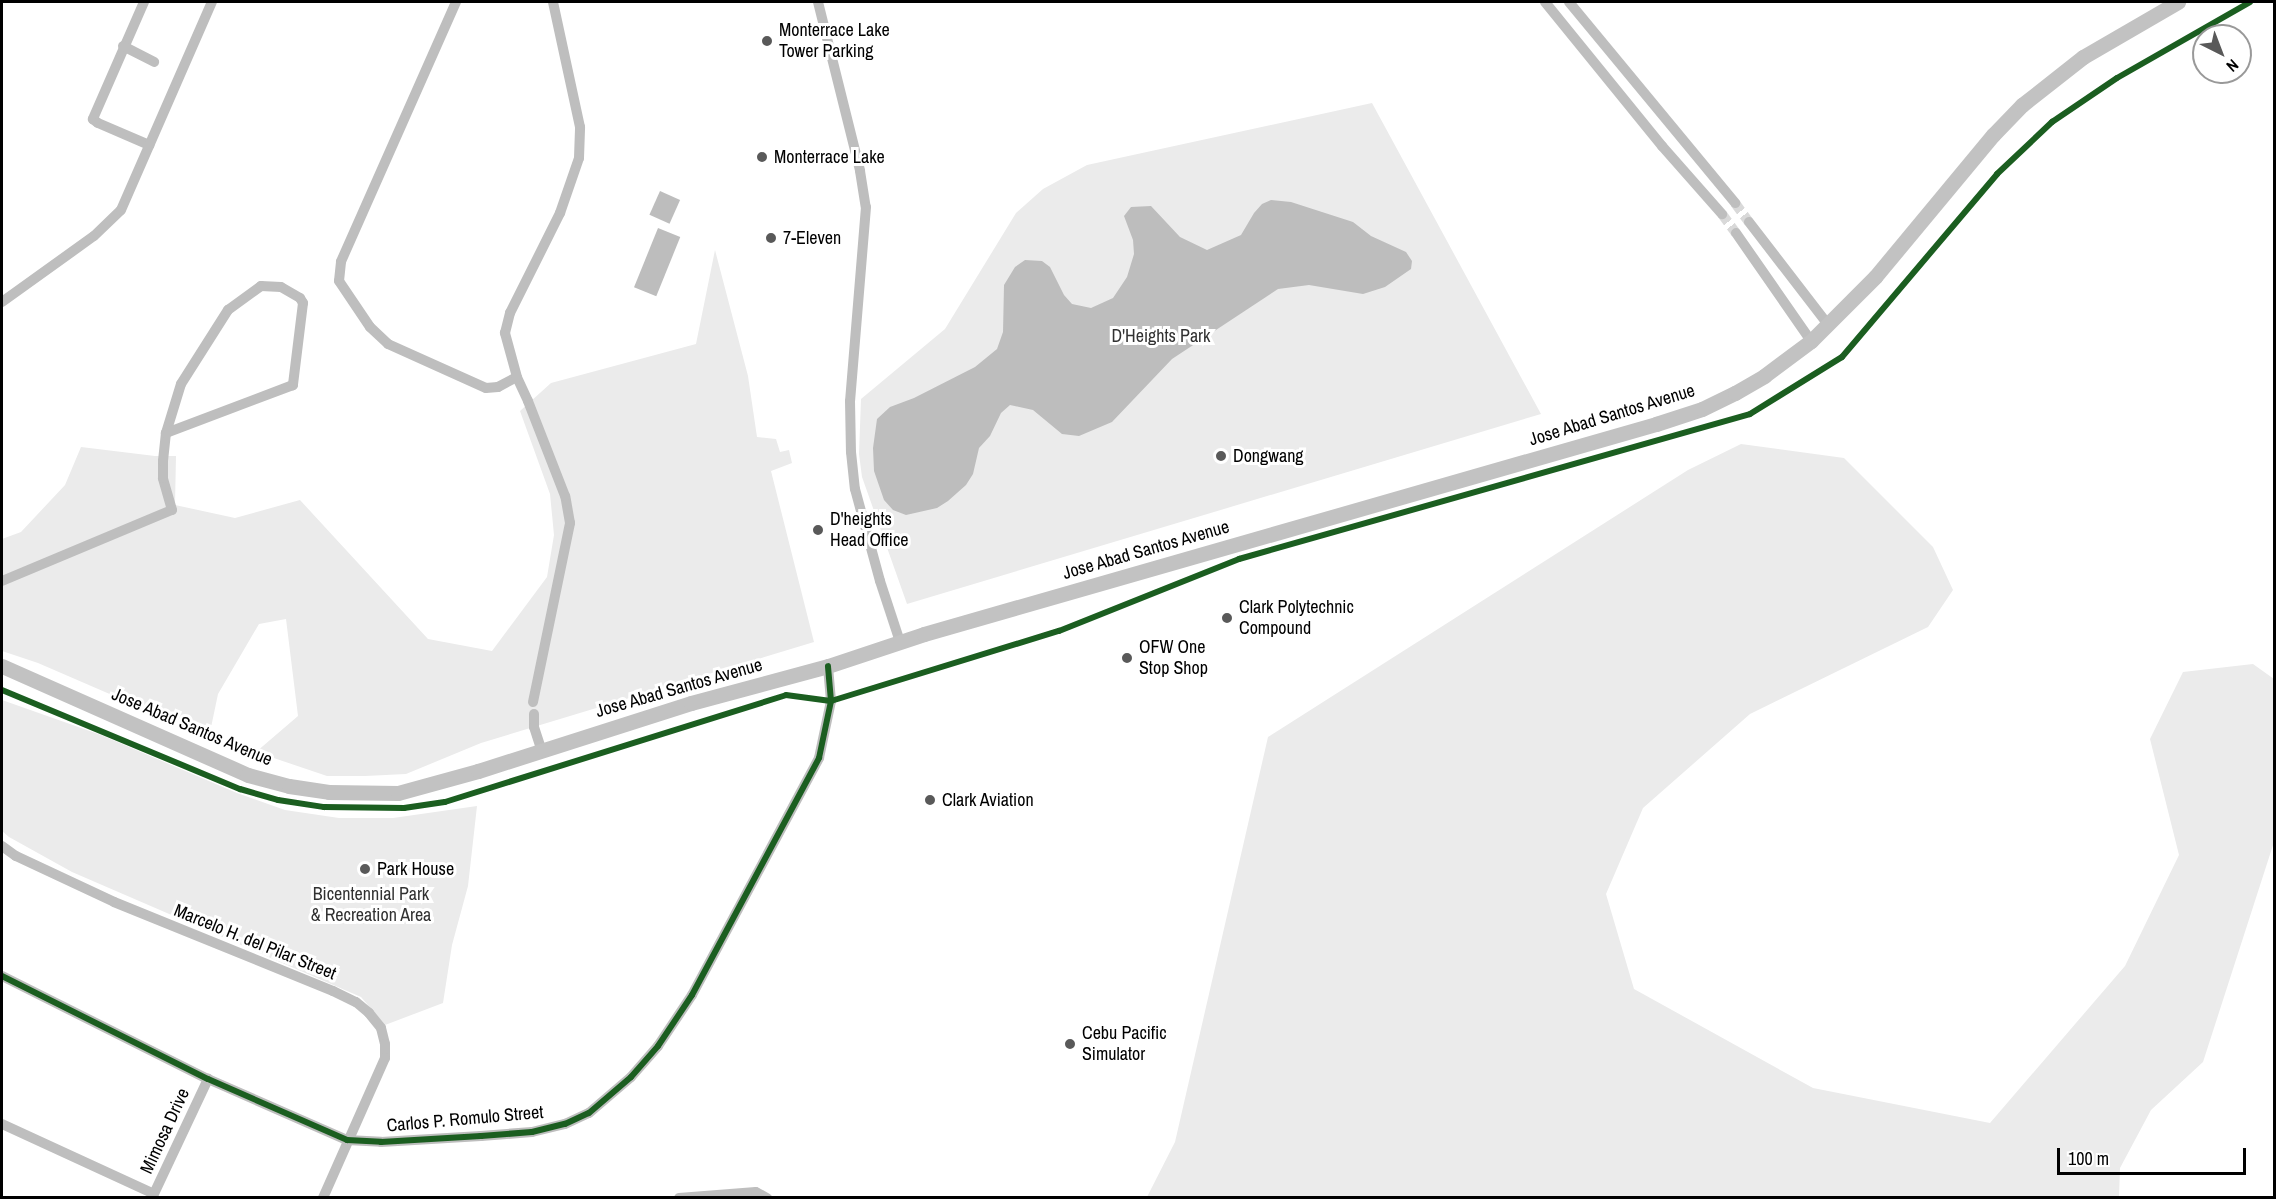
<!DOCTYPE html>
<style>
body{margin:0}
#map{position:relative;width:2276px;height:1199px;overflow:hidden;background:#fff;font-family:"Archivo Narrow",sans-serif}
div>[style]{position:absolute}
.green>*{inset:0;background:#ebebeb}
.water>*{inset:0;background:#bdbdbd;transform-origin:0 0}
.street-tunnel>*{height:10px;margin-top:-5px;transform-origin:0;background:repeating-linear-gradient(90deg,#d9d9d9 0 10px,transparent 0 15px)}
.street>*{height:10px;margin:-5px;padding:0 5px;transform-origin:5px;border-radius:5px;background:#bebebe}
.secondary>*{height:15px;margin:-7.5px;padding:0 7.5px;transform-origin:7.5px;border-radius:7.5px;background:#c2c2c2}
.cycleway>*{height:6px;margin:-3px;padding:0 3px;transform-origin:3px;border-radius:3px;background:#1b5e20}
.dots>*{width:16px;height:16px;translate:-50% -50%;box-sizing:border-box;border:3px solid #fff;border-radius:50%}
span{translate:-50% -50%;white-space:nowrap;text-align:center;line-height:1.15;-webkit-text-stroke:6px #fff;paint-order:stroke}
.poi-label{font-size:18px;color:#000}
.left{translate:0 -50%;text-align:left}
.park-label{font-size:18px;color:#313131}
.street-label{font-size:18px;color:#000}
.frame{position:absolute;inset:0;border:3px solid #000;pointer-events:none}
.north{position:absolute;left:2192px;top:24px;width:60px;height:60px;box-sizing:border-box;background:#fff;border:2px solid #999;border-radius:50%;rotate:138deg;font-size:16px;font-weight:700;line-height:24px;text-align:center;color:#000}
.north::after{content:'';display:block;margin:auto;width:21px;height:27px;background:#595959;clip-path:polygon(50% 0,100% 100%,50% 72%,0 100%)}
.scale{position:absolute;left:2057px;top:1148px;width:189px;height:27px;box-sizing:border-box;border:3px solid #000;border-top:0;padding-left:8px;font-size:18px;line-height:21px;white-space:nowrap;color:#000;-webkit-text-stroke:4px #fff;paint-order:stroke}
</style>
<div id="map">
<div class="green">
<div style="clip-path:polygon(1372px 103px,1541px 414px,907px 604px,862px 477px,859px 454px,861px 399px,945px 329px,1016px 213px,1043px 189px,1087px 165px)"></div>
<div style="clip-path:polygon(715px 250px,748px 376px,757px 437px,776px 439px,780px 452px,789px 450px,792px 463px,771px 471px,814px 642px,481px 743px,406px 774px,365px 776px,327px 776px,256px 752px,298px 716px,286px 619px,259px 624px,218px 694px,209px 737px,38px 663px,2px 651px,2px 539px,21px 532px,65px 485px,81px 447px,155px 456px,176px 456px,175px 505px,235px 518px,300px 500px,428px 639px,492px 651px,547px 577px,554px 535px,550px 494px,520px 411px,551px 383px,696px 344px)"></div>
<div style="clip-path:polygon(1741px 444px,1844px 458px,1933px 547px,1953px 590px,1928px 627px,1750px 714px,1643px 808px,1606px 894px,1634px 989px,1813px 1088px,1990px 1123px,2125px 966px,2179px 855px,2150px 739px,2183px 672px,2253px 664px,2274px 679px,2274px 842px,2203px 1062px,2151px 1110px,2120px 1168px,2119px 1197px,1147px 1197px,1175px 1142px,1268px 737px,1688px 470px)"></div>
<div style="clip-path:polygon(2px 700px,101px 735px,237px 793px,285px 810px,339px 818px,393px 818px,477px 806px,468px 886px,452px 945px,443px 1003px,385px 1025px,361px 997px,72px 872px,9px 837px,2px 831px)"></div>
</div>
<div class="water">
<div style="left:660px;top:191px;width:22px;height:26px;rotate:24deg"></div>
<div style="clip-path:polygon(1271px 200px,1291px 202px,1353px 222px,1371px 236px,1406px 252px,1412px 261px,1411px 269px,1385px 287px,1363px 294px,1309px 285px,1278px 289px,1172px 359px,1112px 422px,1079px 436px,1062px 434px,1033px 410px,1010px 405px,1001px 413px,990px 436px,979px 448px,973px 474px,966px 485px,948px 501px,937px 508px,906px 515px,893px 510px,884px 500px,874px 471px,873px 448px,877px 419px,890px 407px,914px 398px,975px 367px,997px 349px,1003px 332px,1004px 285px,1015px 267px,1025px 260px,1042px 261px,1050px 267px,1064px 295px,1072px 304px,1091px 308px,1113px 298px,1127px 277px,1134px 254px,1133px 240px,1124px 216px,1131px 207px,1151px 206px,1180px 237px,1207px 250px,1241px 235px,1254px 213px,1262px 204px)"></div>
<div style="left:658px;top:228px;width:24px;height:64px;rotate:22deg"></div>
</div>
<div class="street-tunnel">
<div style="left:1735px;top:203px;width:24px;rotate:54deg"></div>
<div style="left:1722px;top:214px;width:24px;rotate:54deg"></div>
</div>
<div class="street">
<div style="left:144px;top:2px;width:128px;rotate:113.6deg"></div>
<div style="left:93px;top:119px;width:6px;rotate:39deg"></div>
<div style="left:98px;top:123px;width:56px;rotate:23.3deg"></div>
<div style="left:456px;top:2px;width:284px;rotate:113.9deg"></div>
<div style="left:341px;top:262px;width:19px;rotate:96deg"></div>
<div style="left:339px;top:281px;width:55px;rotate:56deg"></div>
<div style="left:370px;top:327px;width:25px;rotate:43deg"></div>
<div style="left:388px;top:344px;width:107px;rotate:24.2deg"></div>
<div style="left:486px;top:388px;width:12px;rotate:-5deg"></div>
<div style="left:498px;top:387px;width:21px;rotate:-28deg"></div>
<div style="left:818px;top:2px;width:174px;rotate:76deg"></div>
<div style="left:860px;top:171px;width:36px;rotate:81deg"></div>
<div style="left:866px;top:207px;width:195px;rotate:94.7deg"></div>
<div style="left:850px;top:401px;width:51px;rotate:88.9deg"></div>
<div style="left:851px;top:452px;width:37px;rotate:84deg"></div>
<div style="left:855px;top:489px;width:95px;rotate:74.8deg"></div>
<div style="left:880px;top:581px;width:64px;rotate:71.8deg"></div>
<div style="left:1545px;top:2px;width:186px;rotate:50.9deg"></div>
<div style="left:1662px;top:146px;width:91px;rotate:48.6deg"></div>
<div style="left:1569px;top:2px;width:261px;rotate:50.4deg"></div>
<div style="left:123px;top:46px;width:35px;rotate:27deg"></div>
<div style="left:1749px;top:222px;width:131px;rotate:52.4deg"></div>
<div style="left:1736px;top:233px;width:131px;rotate:55.2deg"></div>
<div style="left:2px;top:302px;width:113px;rotate:-35.7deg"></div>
<div style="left:94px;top:236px;width:37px;rotate:-44deg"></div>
<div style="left:121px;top:210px;width:227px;rotate:-66.4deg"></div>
<div style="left:2px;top:581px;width:184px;rotate:-22.7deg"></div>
<div style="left:172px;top:510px;width:33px;rotate:-106deg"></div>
<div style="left:163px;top:478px;width:17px;rotate:-90deg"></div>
<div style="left:163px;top:461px;width:28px;rotate:-84deg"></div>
<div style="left:166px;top:433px;width:51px;rotate:-73deg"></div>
<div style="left:181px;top:384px;width:88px;rotate:-57.6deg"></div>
<div style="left:228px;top:310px;width:41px;rotate:-36deg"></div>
<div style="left:261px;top:286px;width:20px;rotate:3deg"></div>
<div style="left:281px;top:287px;width:22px;rotate:30deg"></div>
<div style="left:300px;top:298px;width:6px;rotate:59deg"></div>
<div style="left:303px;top:303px;width:83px;rotate:97deg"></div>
<div style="left:293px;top:385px;width:136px;rotate:159.3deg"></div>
<div style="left:533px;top:702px;width:183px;rotate:-78.3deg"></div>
<div style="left:570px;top:523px;width:27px;rotate:-100deg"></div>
<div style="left:565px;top:496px;width:102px;rotate:-111.3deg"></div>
<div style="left:528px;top:401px;width:26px;rotate:-115deg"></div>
<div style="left:517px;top:377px;width:46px;rotate:-105.3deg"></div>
<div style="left:505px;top:333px;width:21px;rotate:-76deg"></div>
<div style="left:510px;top:313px;width:112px;rotate:-63.4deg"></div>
<div style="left:560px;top:213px;width:58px;rotate:-70.9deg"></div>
<div style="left:579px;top:158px;width:31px;rotate:-88deg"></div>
<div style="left:580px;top:127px;width:128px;rotate:-102.2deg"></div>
<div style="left:534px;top:714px;width:13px;rotate:90deg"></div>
<div style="left:534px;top:727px;width:23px;rotate:72deg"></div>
<div style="left:2px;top:846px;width:17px;rotate:36deg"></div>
<div style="left:16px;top:856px;width:108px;rotate:25.1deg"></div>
<div style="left:114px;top:902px;width:236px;rotate:22.1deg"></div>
<div style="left:333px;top:991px;width:25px;rotate:26deg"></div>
<div style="left:356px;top:1002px;width:17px;rotate:40deg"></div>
<div style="left:369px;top:1013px;width:19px;rotate:51deg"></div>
<div style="left:381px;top:1028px;width:16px;rotate:76deg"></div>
<div style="left:385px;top:1044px;width:14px;rotate:90deg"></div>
<div style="left:385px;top:1058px;width:153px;rotate:113.9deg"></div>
<div style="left:2px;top:976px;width:230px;rotate:26.6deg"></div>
<div style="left:208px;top:1079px;width:152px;rotate:23.7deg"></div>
<div style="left:347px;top:1140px;width:34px;rotate:3deg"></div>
<div style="left:381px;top:1142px;width:100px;rotate:-3.4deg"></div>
<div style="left:481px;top:1136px;width:51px;rotate:-4.5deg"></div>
<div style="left:532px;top:1132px;width:34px;rotate:-14deg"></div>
<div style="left:565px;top:1124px;width:26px;rotate:-25deg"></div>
<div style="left:589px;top:1113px;width:55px;rotate:-40.6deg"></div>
<div style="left:631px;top:1077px;width:41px;rotate:-48.9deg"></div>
<div style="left:658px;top:1046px;width:61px;rotate:-56.3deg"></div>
<div style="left:692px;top:995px;width:269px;rotate:-61.8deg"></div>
<div style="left:819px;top:758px;width:58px;rotate:-78.1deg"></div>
<div style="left:831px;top:701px;width:35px;rotate:-95deg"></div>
<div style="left:2px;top:1124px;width:167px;rotate:24.7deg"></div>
<div style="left:152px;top:1198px;width:132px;rotate:-64.8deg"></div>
<div style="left:679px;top:1198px;width:77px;rotate:-4.5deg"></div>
<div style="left:756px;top:1192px;width:13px;rotate:29deg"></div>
</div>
<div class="secondary">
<div style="left:2px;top:666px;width:269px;rotate:23.9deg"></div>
<div style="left:248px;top:775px;width:42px;rotate:15deg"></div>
<div style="left:289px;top:786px;width:40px;rotate:8.5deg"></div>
<div style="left:329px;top:792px;width:69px;rotate:0.8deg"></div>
<div style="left:398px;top:793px;width:83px;rotate:-15.4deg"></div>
<div style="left:478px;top:771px;width:224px;rotate:-17.7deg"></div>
<div style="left:691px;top:703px;width:142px;rotate:-15.1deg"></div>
<div style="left:828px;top:666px;width:101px;rotate:-18.4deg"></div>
<div style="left:924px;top:634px;width:762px;rotate:-16.01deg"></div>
<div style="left:1656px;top:424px;width:48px;rotate:-18.1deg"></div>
<div style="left:1702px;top:409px;width:37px;rotate:-26deg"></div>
<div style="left:1735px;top:393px;width:34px;rotate:-30deg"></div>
<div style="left:1764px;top:376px;width:59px;rotate:-36.7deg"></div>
<div style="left:1811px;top:341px;width:91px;rotate:-45deg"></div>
<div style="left:1875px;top:277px;width:185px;rotate:-50.3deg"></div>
<div style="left:1993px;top:135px;width:42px;rotate:-46deg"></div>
<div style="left:2022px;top:105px;width:78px;rotate:-38.2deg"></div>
<div style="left:2083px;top:57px;width:110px;rotate:-30.1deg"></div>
</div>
<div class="cycleway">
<div style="left:2px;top:690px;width:258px;rotate:22.6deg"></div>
<div style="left:240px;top:789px;width:40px;rotate:16deg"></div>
<div style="left:278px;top:800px;width:47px;rotate:8.7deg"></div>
<div style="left:324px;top:807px;width:80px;rotate:0.7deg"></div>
<div style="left:404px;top:808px;width:41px;rotate:-8.3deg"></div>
<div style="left:445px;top:802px;width:357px;rotate:-17.4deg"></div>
<div style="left:786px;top:695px;width:45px;rotate:7.6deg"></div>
<div style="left:831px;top:701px;width:239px;rotate:-17.1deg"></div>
<div style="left:1059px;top:631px;width:194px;rotate:-21.8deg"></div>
<div style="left:1239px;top:559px;width:531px;rotate:-15.84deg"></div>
<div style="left:1750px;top:414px;width:108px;rotate:-31.8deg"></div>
<div style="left:1842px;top:357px;width:240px;rotate:-49.7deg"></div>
<div style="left:1997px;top:174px;width:76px;rotate:-43.4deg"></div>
<div style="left:2052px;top:122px;width:78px;rotate:-34.1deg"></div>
<div style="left:2117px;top:78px;width:153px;rotate:-29.7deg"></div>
<div style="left:2px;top:976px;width:230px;rotate:26.6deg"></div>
<div style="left:208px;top:1079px;width:152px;rotate:23.7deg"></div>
<div style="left:347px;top:1140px;width:34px;rotate:3deg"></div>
<div style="left:381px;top:1142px;width:100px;rotate:-3.4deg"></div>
<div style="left:481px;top:1136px;width:51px;rotate:-4.5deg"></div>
<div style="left:532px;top:1132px;width:34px;rotate:-14deg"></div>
<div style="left:565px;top:1124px;width:26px;rotate:-25deg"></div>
<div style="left:589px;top:1113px;width:55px;rotate:-40.6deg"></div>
<div style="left:631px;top:1077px;width:41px;rotate:-48.9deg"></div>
<div style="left:658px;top:1046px;width:61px;rotate:-56.3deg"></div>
<div style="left:692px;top:995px;width:269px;rotate:-61.8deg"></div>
<div style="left:819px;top:758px;width:58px;rotate:-78.1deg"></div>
<div style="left:831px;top:701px;width:35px;rotate:-95deg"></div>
</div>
<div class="dots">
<div style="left:767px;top:41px;background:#595959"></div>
<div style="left:762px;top:157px;background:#595959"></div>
<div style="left:771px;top:238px;background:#595959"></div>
<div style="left:1221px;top:456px;background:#595959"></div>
<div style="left:818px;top:530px;background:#595959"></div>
<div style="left:1227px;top:618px;background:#595959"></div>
<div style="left:1127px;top:658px;background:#595959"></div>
<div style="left:930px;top:800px;background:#595959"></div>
<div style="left:365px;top:869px;background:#595959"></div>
<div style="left:1070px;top:1044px;background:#595959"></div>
</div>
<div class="poi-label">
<span class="left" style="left:779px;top:41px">Monterrace Lake<br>Tower Parking</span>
<span class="left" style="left:774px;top:157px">Monterrace Lake</span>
<span class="left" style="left:783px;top:238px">7-Eleven</span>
<span class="left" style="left:1233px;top:456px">Dongwang</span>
<span class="left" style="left:830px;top:530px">D'heights<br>Head Office</span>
<span class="left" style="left:1239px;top:618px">Clark Polytechnic<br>Compound</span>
<span class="left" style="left:1139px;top:658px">OFW One<br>Stop Shop</span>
<span class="left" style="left:942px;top:800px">Clark Aviation</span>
<span class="left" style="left:377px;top:869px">Park House</span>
<span class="left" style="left:1082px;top:1044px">Cebu Pacific<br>Simulator</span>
</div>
<div class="park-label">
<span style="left:1161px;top:336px">D'Heights Park</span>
<span style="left:371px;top:905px">Bicentennial Park<br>&amp; Recreation Area</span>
</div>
<div class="street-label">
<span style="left:1612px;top:415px;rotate:-17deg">Jose Abad Santos Avenue</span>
<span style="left:1146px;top:550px;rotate:-16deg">Jose Abad Santos Avenue</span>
<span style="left:679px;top:688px;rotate:-16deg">Jose Abad Santos Avenue</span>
<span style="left:192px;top:727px;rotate:23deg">Jose Abad Santos Avenue</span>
<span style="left:255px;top:942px;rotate:22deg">Marcelo H. del Pilar Street</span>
<span style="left:465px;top:1119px;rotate:-5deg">Carlos P. Romulo Street</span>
<span style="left:165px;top:1131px;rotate:-65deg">Mimosa Drive</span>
</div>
<div class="frame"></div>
<div class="north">N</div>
<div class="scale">100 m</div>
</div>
